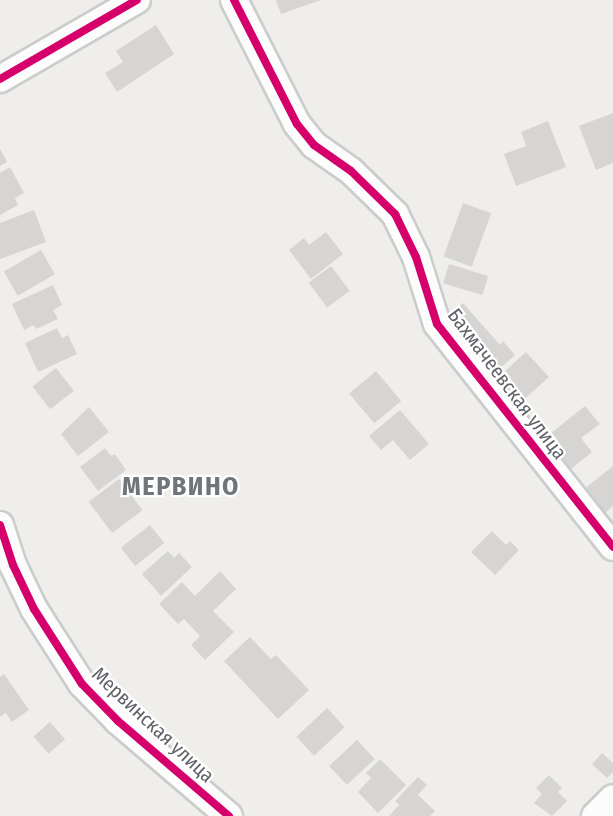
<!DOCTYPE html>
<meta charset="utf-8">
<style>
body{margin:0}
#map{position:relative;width:613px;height:816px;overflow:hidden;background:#efeeea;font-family:"Fira Sans Condensed",sans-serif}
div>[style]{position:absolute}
.building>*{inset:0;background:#d6d5d3;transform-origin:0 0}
.roads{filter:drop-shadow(2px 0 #cbcccc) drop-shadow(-2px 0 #cbcccc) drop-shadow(0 2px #cbcccc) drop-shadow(0 -2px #cbcccc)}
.minor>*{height:26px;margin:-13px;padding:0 13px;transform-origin:13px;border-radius:13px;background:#fdfcfc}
.cycleway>*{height:8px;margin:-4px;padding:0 4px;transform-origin:4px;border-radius:4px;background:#d6006c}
span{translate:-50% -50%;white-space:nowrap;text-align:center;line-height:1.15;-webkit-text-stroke:4.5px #fff;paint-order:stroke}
.street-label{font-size:20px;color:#5f6368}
.district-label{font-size:26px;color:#70757a;font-weight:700;letter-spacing:1.5px}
</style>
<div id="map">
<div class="building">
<div style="clip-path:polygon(276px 0,321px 0,281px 14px)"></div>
<div style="clip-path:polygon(156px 25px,174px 54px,117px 92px,105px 73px,123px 62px,116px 51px)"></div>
<div style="clip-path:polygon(613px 113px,613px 163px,596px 170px,579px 126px)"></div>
<div style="clip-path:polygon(548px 121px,566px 167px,516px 186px,504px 154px,526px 146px,521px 132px)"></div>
<div style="clip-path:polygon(0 149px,7px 162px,0 166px)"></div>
<div style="clip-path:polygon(10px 167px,24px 193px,15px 198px,18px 205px,0 215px,0 173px)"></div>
<div style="left:463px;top:203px;width:30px;height:57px;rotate:20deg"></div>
<div style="clip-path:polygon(34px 210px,46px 242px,0 259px,0 223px)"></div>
<div style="clip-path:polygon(326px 232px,343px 254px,311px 279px,289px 250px,304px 238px,309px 245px)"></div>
<div style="left:41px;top:250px;width:28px;height:43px;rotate:60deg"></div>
<div style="left:449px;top:264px;width:41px;height:20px;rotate:17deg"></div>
<div style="left:331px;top:266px;width:31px;height:28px;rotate:53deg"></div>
<div style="clip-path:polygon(53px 285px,62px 305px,53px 310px,58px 319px,36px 329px,34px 325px,24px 330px,12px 304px)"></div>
<div style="clip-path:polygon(463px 303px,500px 345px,503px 341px,515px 355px,495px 373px,446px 318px)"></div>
<div style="clip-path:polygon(57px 328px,62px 338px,68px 335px,77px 354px,38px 372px,25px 343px)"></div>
<div style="clip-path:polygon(526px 352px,549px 377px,520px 403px,506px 387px,513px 381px,505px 371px)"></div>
<div style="left:56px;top:368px;width:29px;height:30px;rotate:52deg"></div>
<div style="left:376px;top:371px;width:39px;height:35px;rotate:50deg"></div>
<div style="clip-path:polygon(585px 406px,600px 424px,581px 438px,592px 452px,571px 469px,546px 437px)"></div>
<div style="clip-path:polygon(89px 407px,109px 432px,78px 456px,61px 434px)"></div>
<div style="clip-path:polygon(400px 410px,429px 444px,410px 460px,393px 440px,381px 450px,369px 436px)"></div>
<div style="clip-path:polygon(105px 448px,111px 456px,115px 454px,126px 470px,98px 491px,80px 467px)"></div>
<div style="clip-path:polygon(613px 466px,613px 506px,603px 515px,583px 490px)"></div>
<div style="left:119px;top:479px;width:39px;height:38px;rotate:53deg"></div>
<div style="left:150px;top:525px;width:23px;height:37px;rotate:52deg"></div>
<div style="clip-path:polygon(492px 531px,506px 545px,510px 541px,519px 550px,495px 575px,471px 552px)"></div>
<div style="clip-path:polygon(168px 551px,174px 558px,179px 553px,192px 567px,161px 596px,142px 574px)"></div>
<div style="clip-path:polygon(220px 571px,236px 589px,213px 611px,234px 632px,205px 660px,191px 645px,200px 636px,184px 619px,178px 624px,159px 604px,182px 582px,195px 596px)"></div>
<div style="clip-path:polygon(250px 637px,271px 659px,276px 655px,309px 690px,278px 719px,224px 661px)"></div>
<div style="clip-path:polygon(4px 674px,29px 710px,12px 722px,6px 713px,0 717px,0 677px)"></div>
<div style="left:327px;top:708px;width:26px;height:42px;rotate:47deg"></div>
<div style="left:50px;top:722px;width:23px;height:22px;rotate:49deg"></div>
<div style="left:357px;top:740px;width:26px;height:38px;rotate:47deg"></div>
<div style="clip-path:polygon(602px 753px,613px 763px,613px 772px,607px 778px,592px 764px)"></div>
<div style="clip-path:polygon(380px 759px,406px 785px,378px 813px,358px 792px,371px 778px,366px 773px)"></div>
<div style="clip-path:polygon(549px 775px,562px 788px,558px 792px,567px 801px,552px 816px,534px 803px,542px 794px,536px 788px)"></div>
<div style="clip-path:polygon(418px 777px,427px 785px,418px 795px,435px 811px,430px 816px,389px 816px,399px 805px,395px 801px)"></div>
</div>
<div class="roads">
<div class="minor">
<div style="left:234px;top:0;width:139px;rotate:63.1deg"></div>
<div style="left:297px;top:124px;width:27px;rotate:51deg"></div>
<div style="left:314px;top:145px;width:45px;rotate:35.1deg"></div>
<div style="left:351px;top:171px;width:62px;rotate:44.3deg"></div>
<div style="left:395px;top:214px;width:48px;rotate:64deg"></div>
<div style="left:416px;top:257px;width:70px;rotate:72.6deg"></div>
<div style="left:437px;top:324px;width:284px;rotate:51.7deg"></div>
<div style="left:0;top:79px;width:158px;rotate:-30deg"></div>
<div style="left:0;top:525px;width:42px;rotate:72deg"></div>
<div style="left:13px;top:565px;width:49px;rotate:64.5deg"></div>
<div style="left:34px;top:609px;width:89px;rotate:57.4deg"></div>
<div style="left:82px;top:684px;width:52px;rotate:45.8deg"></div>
<div style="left:118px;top:721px;width:146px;rotate:40.6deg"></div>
<div style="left:595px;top:816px;width:25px;rotate:-45deg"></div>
</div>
</div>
<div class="cycleway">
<div style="left:234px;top:0;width:139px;rotate:63.1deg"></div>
<div style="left:297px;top:124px;width:27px;rotate:51deg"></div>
<div style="left:314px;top:145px;width:45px;rotate:35.1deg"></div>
<div style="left:351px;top:171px;width:62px;rotate:44.3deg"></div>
<div style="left:395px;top:214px;width:48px;rotate:64deg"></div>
<div style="left:416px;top:257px;width:70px;rotate:72.6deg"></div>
<div style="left:437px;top:324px;width:284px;rotate:51.7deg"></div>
<div style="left:0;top:79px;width:158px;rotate:-30deg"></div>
<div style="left:0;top:525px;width:42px;rotate:72deg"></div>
<div style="left:13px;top:565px;width:49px;rotate:64.5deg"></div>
<div style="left:34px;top:609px;width:89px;rotate:57.4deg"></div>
<div style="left:82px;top:684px;width:52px;rotate:45.8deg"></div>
<div style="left:118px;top:721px;width:146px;rotate:40.6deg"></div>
</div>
<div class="street-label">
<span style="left:507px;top:384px;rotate:53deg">Бахмачеевская улица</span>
<span style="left:153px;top:725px;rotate:43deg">Мервинская улица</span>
</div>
<div class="district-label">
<span style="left:181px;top:487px">МЕРВИНО</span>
</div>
</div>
